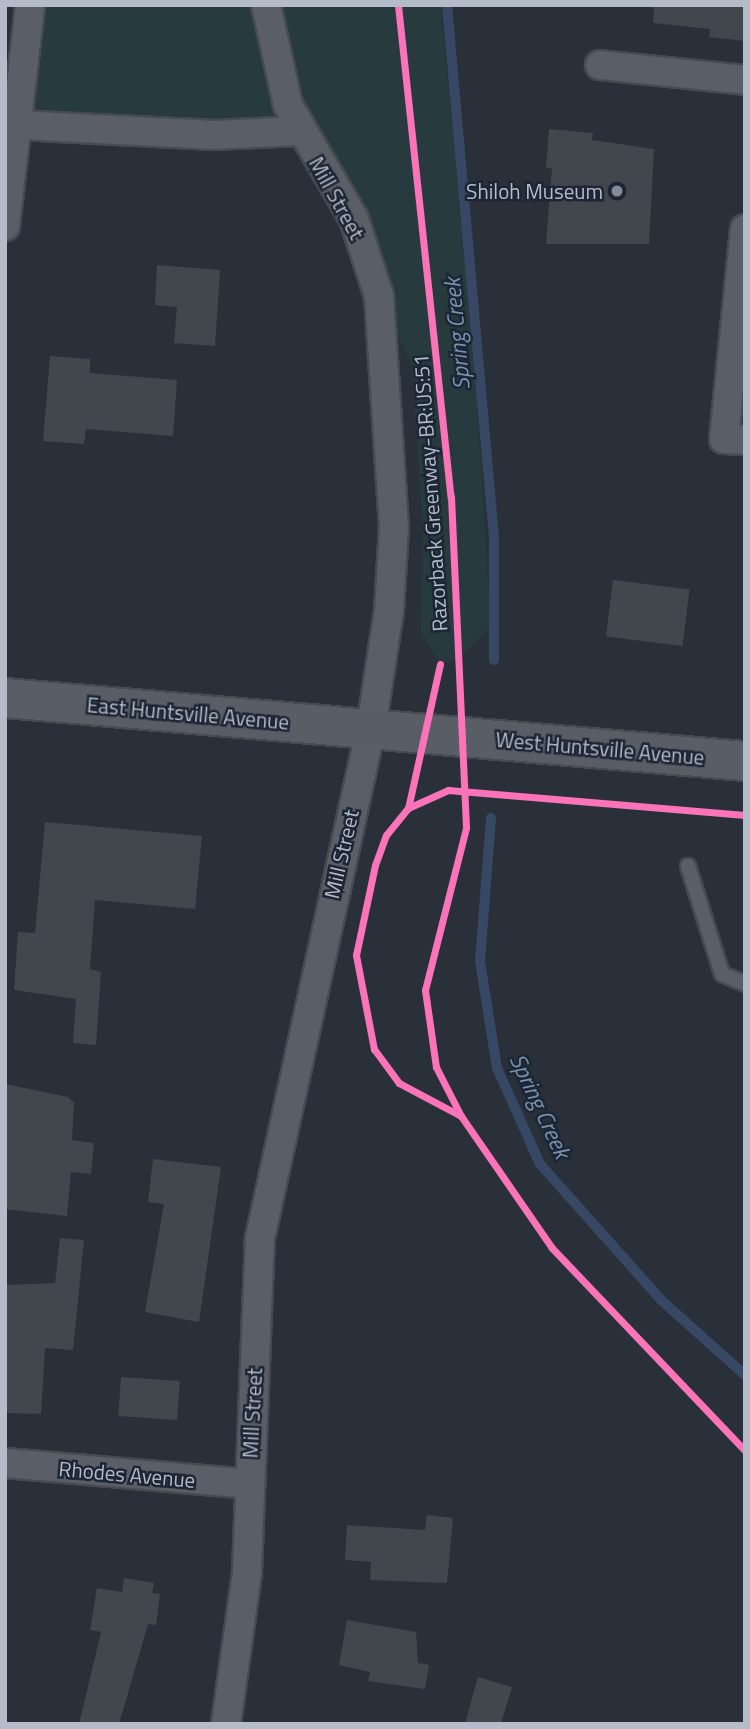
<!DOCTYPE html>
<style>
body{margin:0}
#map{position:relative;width:750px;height:1729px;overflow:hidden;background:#2a3039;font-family:"Titillium Web",sans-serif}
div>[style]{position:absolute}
.green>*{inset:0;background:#273b3f}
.stream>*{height:10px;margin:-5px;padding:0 5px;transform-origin:5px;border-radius:5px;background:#364863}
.building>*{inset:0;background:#42474e;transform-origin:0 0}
.roads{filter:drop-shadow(2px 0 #464b52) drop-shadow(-2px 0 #464b52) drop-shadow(0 2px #464b52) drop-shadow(0 -2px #464b52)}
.lane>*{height:14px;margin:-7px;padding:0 7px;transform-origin:7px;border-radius:7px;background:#5a5f67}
.street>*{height:28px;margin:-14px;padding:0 14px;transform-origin:14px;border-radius:14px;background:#5a5f67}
.secondary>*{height:38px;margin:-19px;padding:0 19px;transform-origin:19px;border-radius:19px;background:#595d65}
.cycleway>*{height:7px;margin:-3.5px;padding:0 3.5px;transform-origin:3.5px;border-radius:3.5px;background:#fb73b8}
.dots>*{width:19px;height:19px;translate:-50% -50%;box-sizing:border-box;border:4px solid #1d2634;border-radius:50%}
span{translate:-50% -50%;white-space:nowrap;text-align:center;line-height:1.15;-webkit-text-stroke:5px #1d2634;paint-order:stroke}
.poi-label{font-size:21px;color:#b4bcca}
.right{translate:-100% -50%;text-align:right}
.street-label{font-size:21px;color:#b4bcca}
.water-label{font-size:23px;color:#7b92b2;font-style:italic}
.frame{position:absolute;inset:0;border:7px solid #b4bcca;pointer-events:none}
</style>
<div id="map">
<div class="green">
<div style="clip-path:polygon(30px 5px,441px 5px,474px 353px,491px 626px,459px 659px,440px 664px,421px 632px,423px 527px,411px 363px,299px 131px,18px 125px)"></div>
</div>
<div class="stream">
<div style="left:447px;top:5px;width:535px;rotate:84.96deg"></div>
<div style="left:494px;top:538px;width:122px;rotate:90deg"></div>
<div style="left:491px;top:818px;width:143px;rotate:94.4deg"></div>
<div style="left:480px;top:961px;width:108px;rotate:81deg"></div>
<div style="left:497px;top:1068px;width:105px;rotate:65.9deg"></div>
<div style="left:540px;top:1164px;width:182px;rotate:48.3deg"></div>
<div style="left:661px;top:1300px;width:113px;rotate:41.8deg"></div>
</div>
<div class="building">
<div style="clip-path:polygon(654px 5px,745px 5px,745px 41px,709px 37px,710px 29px,653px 23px)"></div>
<div style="clip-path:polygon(549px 129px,593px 133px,592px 140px,654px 149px,649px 244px,546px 244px,552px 168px,546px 168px)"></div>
<div style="clip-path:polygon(157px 265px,220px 270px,215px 346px,174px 343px,177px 307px,155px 305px)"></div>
<div style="clip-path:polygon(50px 356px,90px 359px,90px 373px,177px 380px,173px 436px,86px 429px,84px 444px,43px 441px)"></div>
<div style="left:613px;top:580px;width:77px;height:57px;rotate:7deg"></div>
<div style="clip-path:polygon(45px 822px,202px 836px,195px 909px,95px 900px,90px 969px,101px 972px,96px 1045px,73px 1043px,76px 999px,14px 990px,18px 932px,35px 933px)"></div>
<div style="clip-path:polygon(5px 1084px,68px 1097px,74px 1103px,72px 1140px,94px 1143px,91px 1174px,71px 1172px,67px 1216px,5px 1209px)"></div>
<div style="clip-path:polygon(153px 1159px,221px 1167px,199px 1322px,145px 1312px,164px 1204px,148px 1202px)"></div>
<div style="clip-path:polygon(60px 1238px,84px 1240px,73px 1350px,45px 1348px,41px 1414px,5px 1413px,5px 1285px,55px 1283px)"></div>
<div style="left:121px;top:1377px;width:59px;height:39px;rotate:4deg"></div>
<div style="clip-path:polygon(427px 1515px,453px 1518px,447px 1583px,370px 1580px,371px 1562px,345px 1560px,347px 1525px,425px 1530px)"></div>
<div style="clip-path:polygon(124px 1578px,154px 1583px,152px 1593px,160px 1594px,156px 1625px,148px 1624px,119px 1724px,79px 1724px,101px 1632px,90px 1630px,97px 1588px,122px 1592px)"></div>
<div style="clip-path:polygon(347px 1620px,416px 1632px,418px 1663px,429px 1665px,425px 1689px,368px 1681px,370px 1672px,339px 1665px)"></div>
<div style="clip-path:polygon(478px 1677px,512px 1687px,501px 1724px,465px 1724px)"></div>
</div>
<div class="roads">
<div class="lane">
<div style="left:688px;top:866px;width:113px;rotate:72.5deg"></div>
<div style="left:722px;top:974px;width:25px;rotate:23deg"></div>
</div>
<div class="street">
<div style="left:600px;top:65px;width:146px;rotate:5.9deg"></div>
<div style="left:18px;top:125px;width:197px;rotate:2.9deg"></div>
<div style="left:215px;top:135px;width:84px;rotate:-2.7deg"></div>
<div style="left:5px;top:226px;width:222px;rotate:-83.5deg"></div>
<div style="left:745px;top:229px;width:211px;rotate:95.7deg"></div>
<div style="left:724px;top:439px;width:21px;rotate:3deg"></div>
<div style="left:5px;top:1463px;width:244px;rotate:4.9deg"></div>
<div style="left:226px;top:1724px;width:153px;rotate:-82.1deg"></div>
<div style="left:247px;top:1572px;width:334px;rotate:-87.8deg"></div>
<div style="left:260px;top:1238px;width:522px;rotate:-77.72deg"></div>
<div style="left:371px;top:728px;width:118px;rotate:-81.3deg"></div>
<div style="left:389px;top:611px;width:83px;rotate:-86.6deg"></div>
<div style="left:394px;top:528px;width:232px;rotate:-93.7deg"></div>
<div style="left:379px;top:296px;width:81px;rotate:-108deg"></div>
<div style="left:354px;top:219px;width:132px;rotate:-120.1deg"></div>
<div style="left:288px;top:105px;width:102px;rotate:-102.4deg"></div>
</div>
<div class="secondary">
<div style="left:5px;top:698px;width:743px;rotate:4.87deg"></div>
</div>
</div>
<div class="cycleway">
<div style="left:398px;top:5px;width:495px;rotate:83.9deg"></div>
<div style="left:451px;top:497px;width:331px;rotate:87.4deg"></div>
<div style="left:466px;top:828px;width:167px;rotate:104.2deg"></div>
<div style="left:425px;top:990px;width:78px;rotate:81.9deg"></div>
<div style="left:436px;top:1067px;width:55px;rotate:63deg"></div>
<div style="left:461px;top:1116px;width:160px;rotate:55.4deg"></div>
<div style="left:552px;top:1248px;width:280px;rotate:46.4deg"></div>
<div style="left:440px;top:664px;width:148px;rotate:102.5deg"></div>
<div style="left:408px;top:808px;width:35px;rotate:129deg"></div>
<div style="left:386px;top:835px;width:32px;rotate:110deg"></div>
<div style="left:375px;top:865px;width:92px;rotate:101.9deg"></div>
<div style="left:356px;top:955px;width:96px;rotate:79.2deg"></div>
<div style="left:374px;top:1049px;width:42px;rotate:53.7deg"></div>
<div style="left:399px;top:1083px;width:70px;rotate:28deg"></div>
<div style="left:408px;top:808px;width:44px;rotate:-24.2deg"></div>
<div style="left:448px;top:790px;width:298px;rotate:4.8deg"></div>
</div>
<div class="dots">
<div style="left:617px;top:191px;background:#848b97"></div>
</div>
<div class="poi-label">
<span class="right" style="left:603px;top:191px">Shiloh Museum</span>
</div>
<div class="street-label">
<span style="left:337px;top:198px;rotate:61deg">Mill Street</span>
<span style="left:430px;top:493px;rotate:-94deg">Razorback Greenway-BR:US:51</span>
<span style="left:188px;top:713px;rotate:5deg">East Huntsville Avenue</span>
<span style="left:600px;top:748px;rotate:5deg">West Huntsville Avenue</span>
<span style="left:341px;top:854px;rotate:-77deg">Mill Street</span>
<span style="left:252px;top:1413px;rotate:-87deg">Mill Street</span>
<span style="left:127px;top:1474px;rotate:5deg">Rhodes Avenue</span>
</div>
<div class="water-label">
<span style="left:457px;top:334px;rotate:-95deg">Spring Creek</span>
<span style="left:540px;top:1106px;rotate:65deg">Spring Creek</span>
</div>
<div class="frame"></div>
</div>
